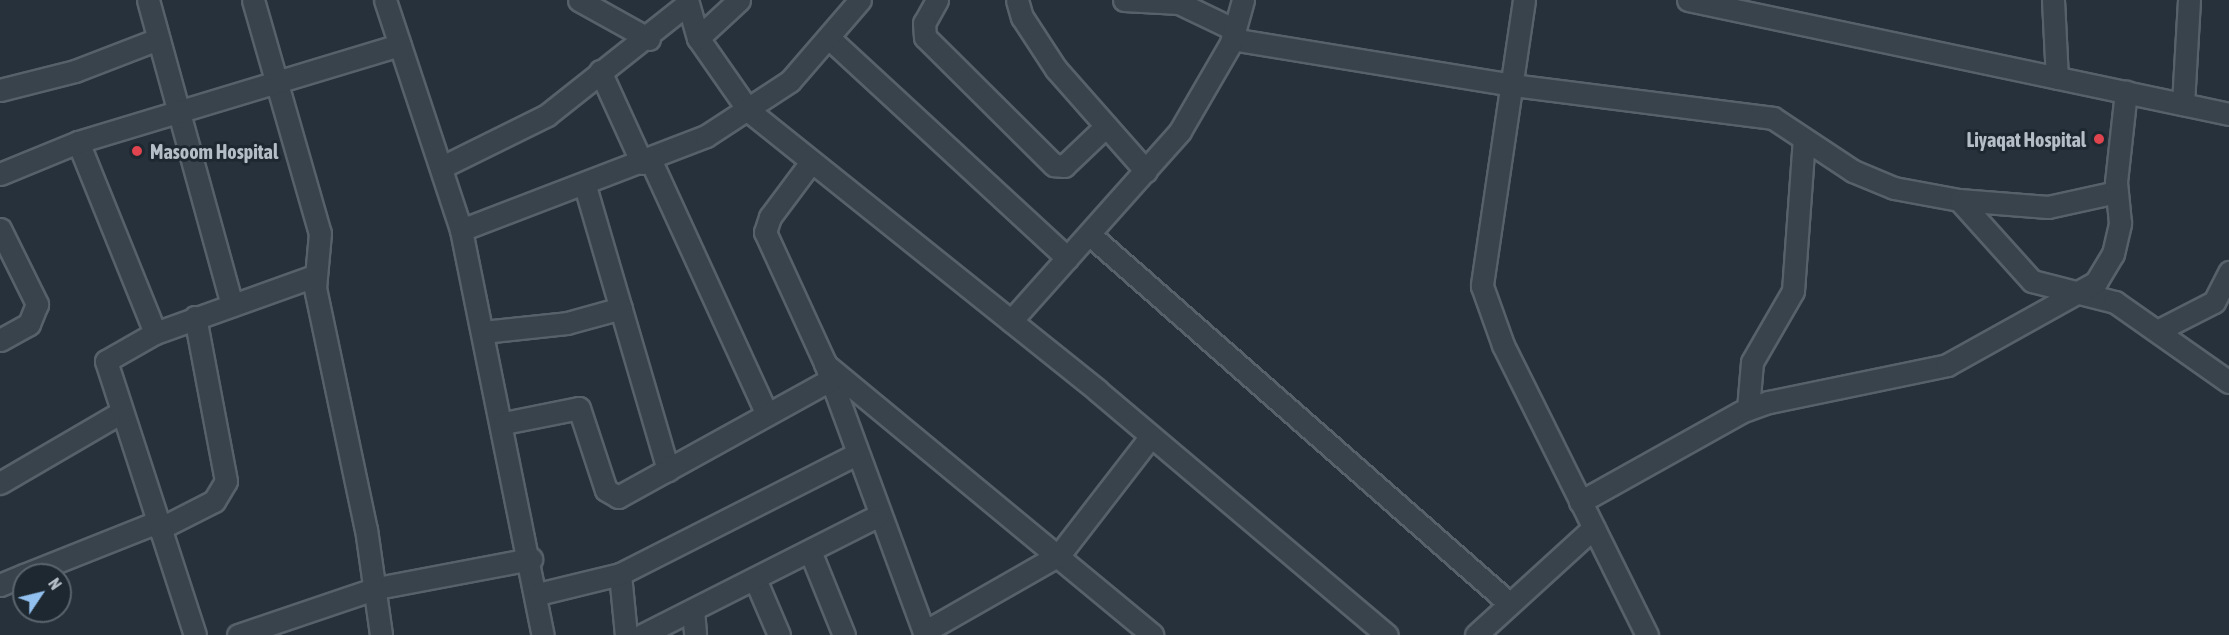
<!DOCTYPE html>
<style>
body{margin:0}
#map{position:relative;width:2229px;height:635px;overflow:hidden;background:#26313b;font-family:"Asap Condensed",sans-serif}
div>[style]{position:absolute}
.roads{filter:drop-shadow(2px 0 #57616a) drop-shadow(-2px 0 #57616a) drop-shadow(0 2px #57616a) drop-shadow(0 -2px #57616a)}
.minor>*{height:21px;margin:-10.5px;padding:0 10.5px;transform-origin:10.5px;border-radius:10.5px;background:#39434c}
.dots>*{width:16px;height:16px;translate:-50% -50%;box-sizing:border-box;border:3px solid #1e2831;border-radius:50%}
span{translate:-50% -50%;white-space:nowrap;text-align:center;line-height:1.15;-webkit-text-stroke:6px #1e2831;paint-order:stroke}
.poi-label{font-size:20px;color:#b5bec7;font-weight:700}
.right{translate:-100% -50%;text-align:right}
.left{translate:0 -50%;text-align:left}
.north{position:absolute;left:12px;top:563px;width:60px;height:60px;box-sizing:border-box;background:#1e2831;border:2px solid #5a646d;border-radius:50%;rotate:55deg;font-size:16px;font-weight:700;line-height:24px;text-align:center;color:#b5bec7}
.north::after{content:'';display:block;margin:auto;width:21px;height:27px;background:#92c1ef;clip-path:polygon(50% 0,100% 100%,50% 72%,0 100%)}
</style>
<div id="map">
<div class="roads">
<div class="minor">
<div style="left:148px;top:0;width:315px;rotate:74.6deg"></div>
<div style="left:253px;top:0;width:242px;rotate:74deg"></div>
<div style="left:320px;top:233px;width:55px;rotate:95.2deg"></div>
<div style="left:315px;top:288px;width:246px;rotate:78.1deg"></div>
<div style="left:366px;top:529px;width:107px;rotate:81.9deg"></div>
<div style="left:385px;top:0;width:242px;rotate:71.7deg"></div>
<div style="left:461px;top:230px;width:413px;rotate:78.6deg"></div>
<div style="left:579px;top:0;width:80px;rotate:29.1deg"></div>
<div style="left:687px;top:0;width:40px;rotate:74deg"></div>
<div style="left:698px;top:38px;width:89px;rotate:55.1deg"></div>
<div style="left:749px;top:111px;width:447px;rotate:38.7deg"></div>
<div style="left:1098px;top:391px;width:378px;rotate:40.2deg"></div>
<div style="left:937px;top:0;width:26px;rotate:119deg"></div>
<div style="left:924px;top:23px;width:14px;rotate:86deg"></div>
<div style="left:925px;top:37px;width:182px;rotate:44.8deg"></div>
<div style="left:1054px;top:165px;width:10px;rotate:6deg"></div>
<div style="left:1064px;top:166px;width:58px;rotate:-43.6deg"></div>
<div style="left:1017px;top:0;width:18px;rotate:74deg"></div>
<div style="left:1022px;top:17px;width:62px;rotate:56.8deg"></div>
<div style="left:1056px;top:69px;width:136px;rotate:48.6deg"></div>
<div style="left:1124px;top:0;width:55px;rotate:3.1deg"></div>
<div style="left:1179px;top:3px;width:62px;rotate:25.7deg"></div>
<div style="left:1524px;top:0;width:289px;rotate:98.4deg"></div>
<div style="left:1482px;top:286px;width:63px;rotate:70.4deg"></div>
<div style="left:1503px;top:345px;width:324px;rotate:63.6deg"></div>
<div style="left:1688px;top:0;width:553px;rotate:11.9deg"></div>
<div style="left:2053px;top:0;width:78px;rotate:87.1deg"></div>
<div style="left:698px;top:38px;width:56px;rotate:-42.8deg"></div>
<div style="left:830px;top:39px;width:323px;rotate:42.7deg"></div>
<div style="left:1232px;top:39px;width:284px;rotate:9.3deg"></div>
<div style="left:1512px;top:85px;width:263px;rotate:7.2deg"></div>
<div style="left:1773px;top:118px;width:96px;rotate:33.5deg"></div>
<div style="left:1853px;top:171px;width:44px;rotate:22.5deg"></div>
<div style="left:1894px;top:188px;width:66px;rotate:10.5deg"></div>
<div style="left:1959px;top:200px;width:109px;rotate:48deg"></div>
<div style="left:2032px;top:281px;width:86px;rotate:14.2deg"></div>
<div style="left:2115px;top:302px;width:139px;rotate:35.1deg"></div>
<div style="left:600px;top:71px;width:101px;rotate:65.5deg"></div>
<div style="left:0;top:90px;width:77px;rotate:-14.2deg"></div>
<div style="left:75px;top:71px;width:89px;rotate:-21.1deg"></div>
<div style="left:2183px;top:104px;width:104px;rotate:-86.7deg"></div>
<div style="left:78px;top:142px;width:206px;rotate:68deg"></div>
<div style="left:650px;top:159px;width:281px;rotate:65.4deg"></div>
<div style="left:811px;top:162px;width:69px;rotate:126.7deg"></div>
<div style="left:770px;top:217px;width:16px;rotate:108deg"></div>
<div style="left:765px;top:232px;width:144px;rotate:65.4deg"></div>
<div style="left:825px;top:363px;width:290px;rotate:69.8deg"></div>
<div style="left:442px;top:167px;width:117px;rotate:-26.3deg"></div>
<div style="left:547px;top:115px;width:179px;rotate:-38.4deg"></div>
<div style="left:0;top:174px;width:84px;rotate:-22.3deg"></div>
<div style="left:78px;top:142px;width:336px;rotate:-16.8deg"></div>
<div style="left:585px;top:186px;width:296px;rotate:73.7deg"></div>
<div style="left:1959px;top:200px;width:89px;rotate:4.5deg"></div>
<div style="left:2048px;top:207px;width:70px;rotate:-12.4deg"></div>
<div style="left:0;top:229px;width:84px;rotate:63.7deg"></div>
<div style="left:37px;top:304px;width:22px;rotate:112deg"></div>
<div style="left:29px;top:324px;width:33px;rotate:151deg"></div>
<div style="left:461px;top:230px;width:262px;rotate:-21deg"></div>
<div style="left:706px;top:136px;width:100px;rotate:-33.2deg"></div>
<div style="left:790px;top:81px;width:107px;rotate:-49.2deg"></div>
<div style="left:1089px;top:234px;width:560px;rotate:41.31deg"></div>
<div style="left:1011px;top:321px;width:254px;rotate:-48.3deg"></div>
<div style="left:1180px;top:131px;width:102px;rotate:-59.9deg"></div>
<div style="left:1231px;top:43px;width:45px;rotate:-74.4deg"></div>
<div style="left:2157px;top:331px;width:64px;rotate:-27deg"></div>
<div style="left:2214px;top:302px;width:34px;rotate:-63deg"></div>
<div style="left:483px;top:332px;width:84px;rotate:-6.1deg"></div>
<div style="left:567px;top:323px;width:56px;rotate:-15.5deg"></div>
<div style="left:825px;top:364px;width:425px;rotate:39.6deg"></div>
<div style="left:1748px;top:409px;width:47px;rotate:-85.1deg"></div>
<div style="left:1752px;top:362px;width:82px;rotate:-60deg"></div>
<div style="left:1793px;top:291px;width:152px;rotate:-85.9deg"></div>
<div style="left:504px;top:423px;width:76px;rotate:-11.3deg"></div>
<div style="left:579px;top:408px;width:86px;rotate:71.8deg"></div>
<div style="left:606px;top:490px;width:14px;rotate:30deg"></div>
<div style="left:618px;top:497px;width:242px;rotate:-28.9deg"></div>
<div style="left:0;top:483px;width:139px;rotate:-30.3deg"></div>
<div style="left:1580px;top:502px;width:184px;rotate:-29.2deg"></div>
<div style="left:1741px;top:412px;width:30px;rotate:-20deg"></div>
<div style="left:1769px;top:402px;width:182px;rotate:-11.7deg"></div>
<div style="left:1947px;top:365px;width:171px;rotate:-29.1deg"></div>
<div style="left:2096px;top:282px;width:33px;rotate:-59deg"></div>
<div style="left:2113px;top:254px;width:32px;rotate:-77deg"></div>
<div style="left:2120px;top:223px;width:41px;rotate:-95.6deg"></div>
<div style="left:2116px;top:182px;width:91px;rotate:-83.7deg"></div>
<div style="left:159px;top:529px;width:62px;rotate:-27deg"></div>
<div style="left:214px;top:501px;width:23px;rotate:-59deg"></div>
<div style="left:226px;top:481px;width:167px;rotate:-100.7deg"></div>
<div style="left:810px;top:551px;width:91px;rotate:68deg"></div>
<div style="left:620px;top:574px;width:61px;rotate:84.4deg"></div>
<div style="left:24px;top:575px;width:143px;rotate:-21.7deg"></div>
<div style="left:755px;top:579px;width:61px;rotate:66.8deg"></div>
<div style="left:0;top:585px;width:26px;rotate:-23deg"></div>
<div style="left:538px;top:594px;width:84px;rotate:-13.7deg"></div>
<div style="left:620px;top:574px;width:263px;rotate:-26.9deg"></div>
<div style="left:693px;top:610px;width:25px;rotate:85deg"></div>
<div style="left:924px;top:632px;width:155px;rotate:-29.7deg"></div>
<div style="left:1059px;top:555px;width:150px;rotate:-52.3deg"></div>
<div style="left:195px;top:635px;width:288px;rotate:-108deg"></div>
<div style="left:106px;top:361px;width:56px;rotate:-29.7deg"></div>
<div style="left:155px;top:333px;width:169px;rotate:-19.7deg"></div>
<div style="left:238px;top:635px;width:147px;rotate:-18.7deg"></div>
<div style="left:377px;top:588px;width:157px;rotate:-10.7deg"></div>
<div style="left:642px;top:635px;width:264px;rotate:-26.8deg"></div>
<div style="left:1476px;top:635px;width:159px;rotate:-42.4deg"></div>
</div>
</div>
<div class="dots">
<div style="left:2099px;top:139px;background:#e0444e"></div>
<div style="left:137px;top:151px;background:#e0444e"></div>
</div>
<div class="poi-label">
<span class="right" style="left:2086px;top:139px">Liyaqat Hospital</span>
<span class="left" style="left:150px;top:151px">Masoom Hospital</span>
</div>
<div class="north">N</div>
</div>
